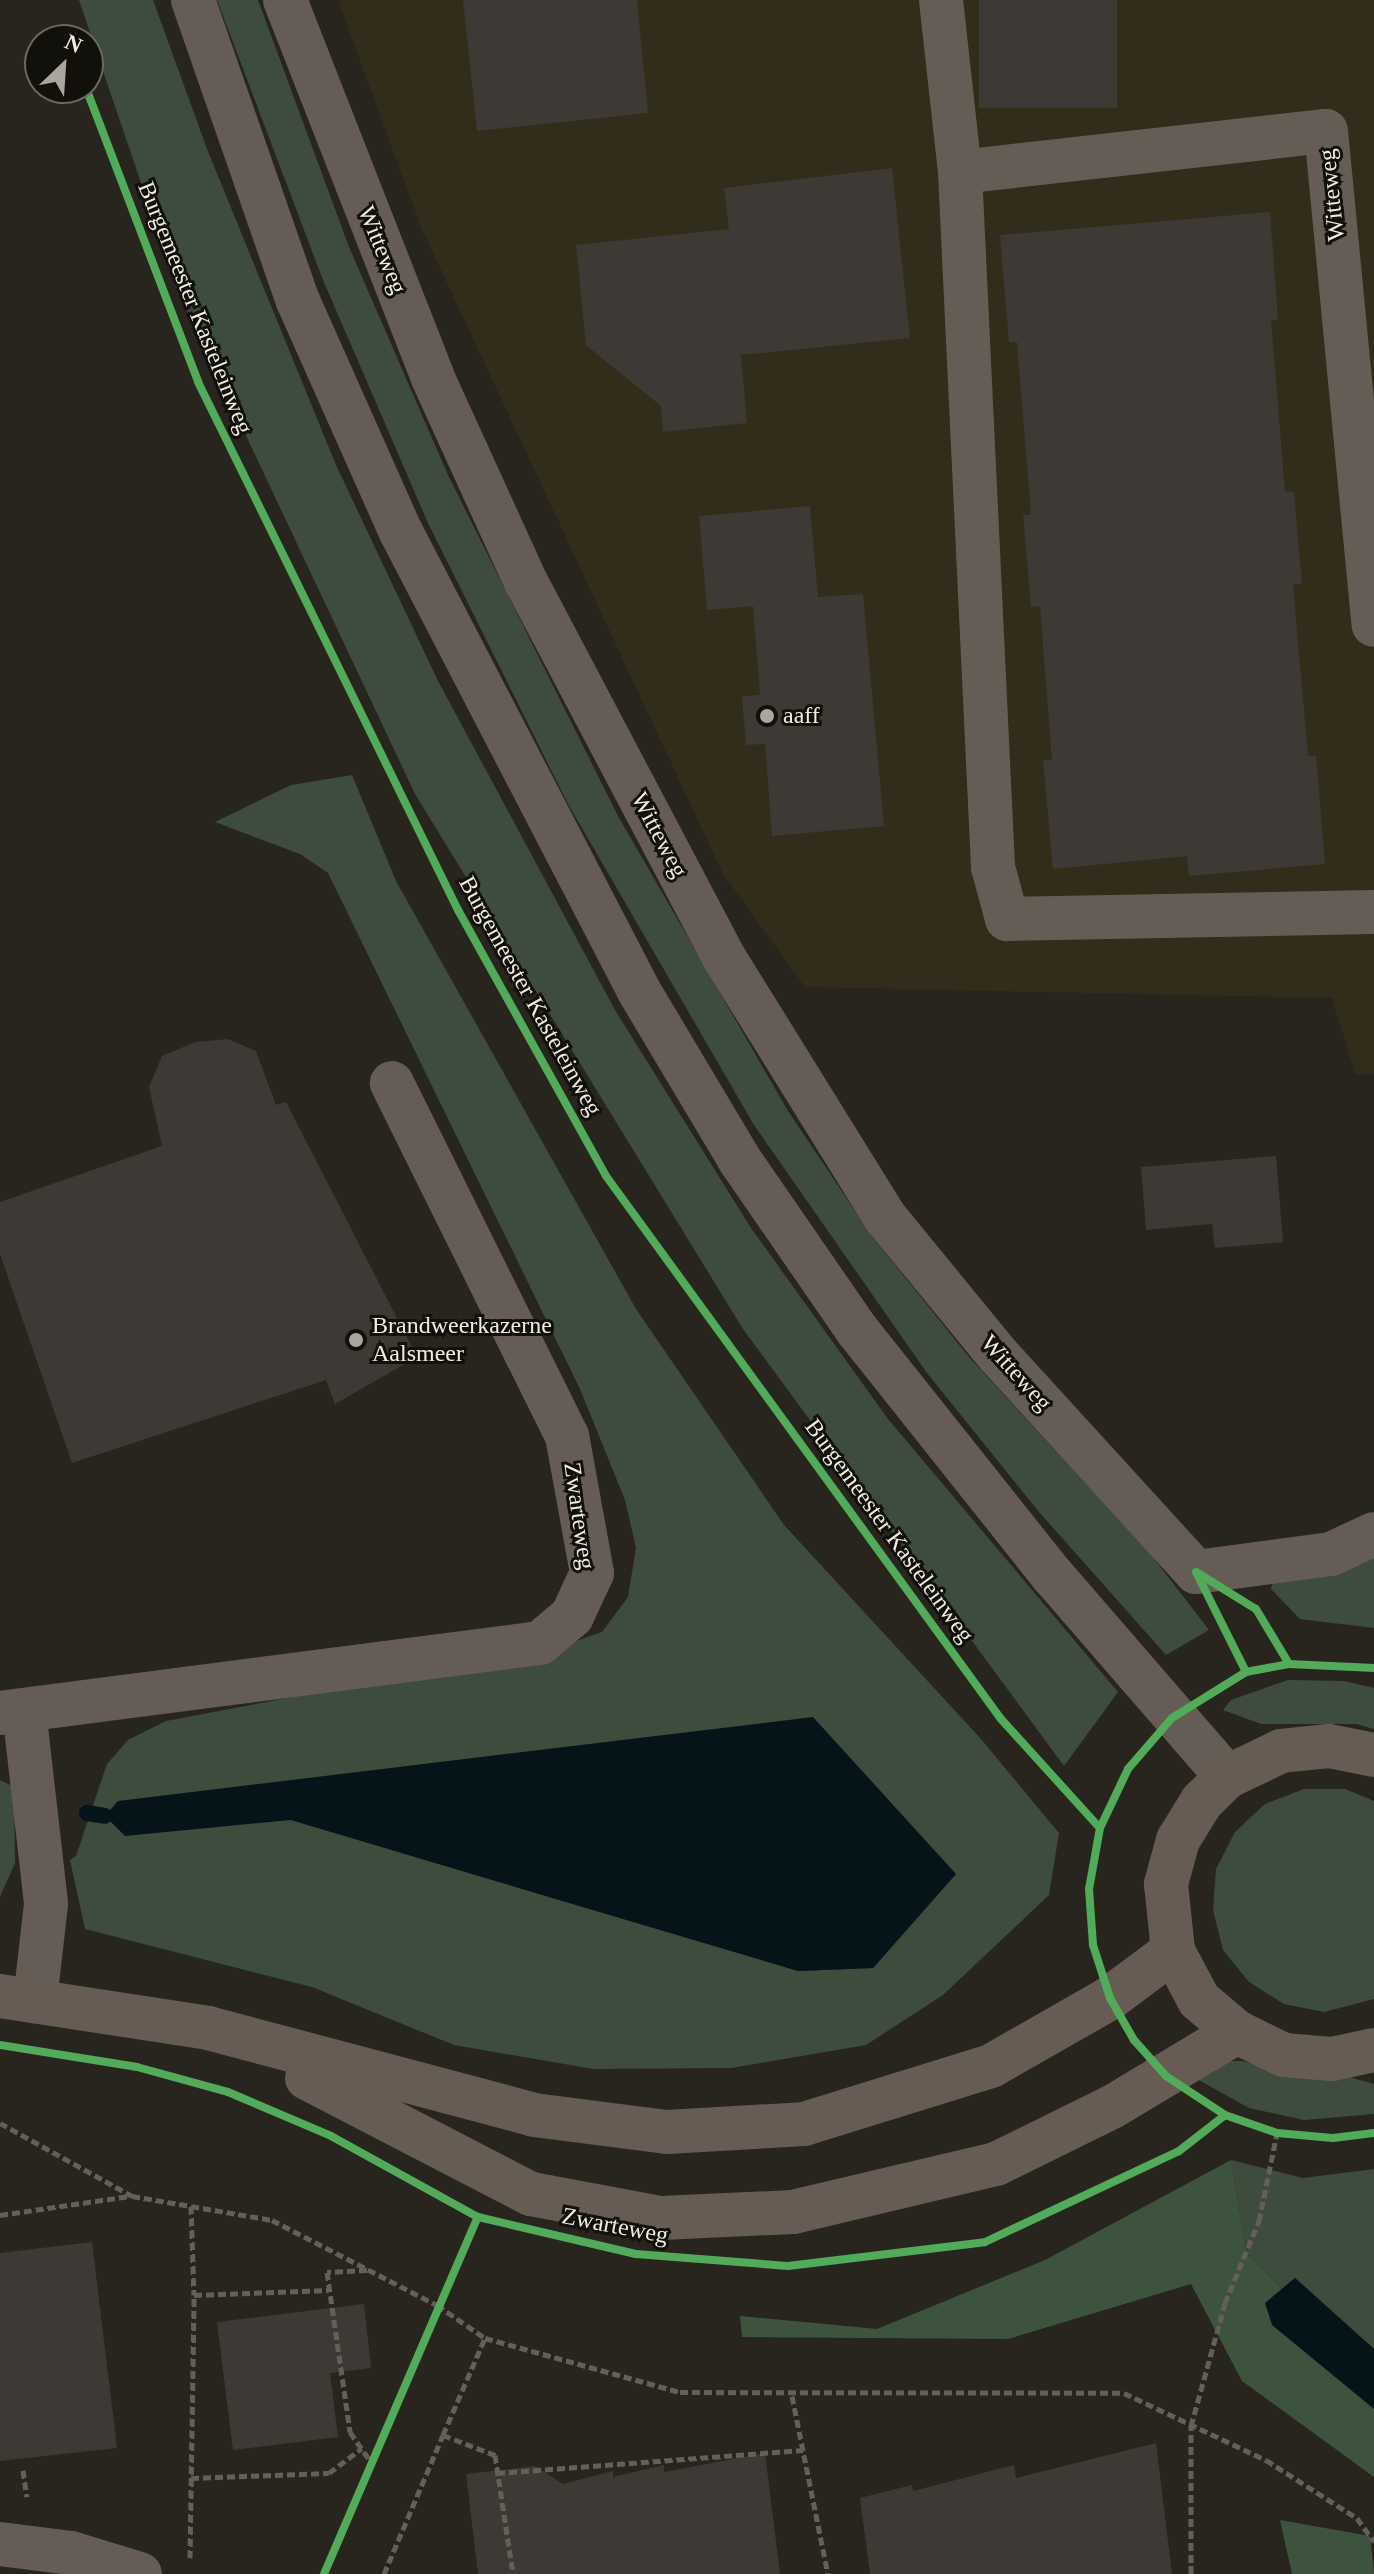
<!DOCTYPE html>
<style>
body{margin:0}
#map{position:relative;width:1374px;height:2574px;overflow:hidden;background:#28251e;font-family:Georgia,serif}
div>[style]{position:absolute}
.built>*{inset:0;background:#322c1a}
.green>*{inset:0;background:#3e4c3e}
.forest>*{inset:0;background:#3e533e}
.water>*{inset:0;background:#051419}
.stream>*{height:16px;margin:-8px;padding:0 8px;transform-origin:8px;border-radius:8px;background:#051419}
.building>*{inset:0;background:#3d3a35;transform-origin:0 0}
.path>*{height:5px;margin-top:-2.5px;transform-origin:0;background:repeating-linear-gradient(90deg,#645f58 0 8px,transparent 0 12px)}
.minor>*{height:44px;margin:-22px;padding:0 22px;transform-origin:22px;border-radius:22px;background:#655d55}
.major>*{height:44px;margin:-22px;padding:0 22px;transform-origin:22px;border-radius:22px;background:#665c53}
.cycleway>*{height:8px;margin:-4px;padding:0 4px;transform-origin:4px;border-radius:4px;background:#51ab58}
.dots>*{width:22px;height:22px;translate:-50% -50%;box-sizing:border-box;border:4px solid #12100a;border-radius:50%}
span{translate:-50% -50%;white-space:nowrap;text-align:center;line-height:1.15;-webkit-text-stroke:6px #12100a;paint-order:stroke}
.street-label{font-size:24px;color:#efece3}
.poi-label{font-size:24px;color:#efece3}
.left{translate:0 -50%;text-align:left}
.north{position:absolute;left:24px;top:24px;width:80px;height:80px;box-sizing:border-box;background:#12100a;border:2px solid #6a6861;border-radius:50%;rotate:25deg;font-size:22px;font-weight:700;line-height:32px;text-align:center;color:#efece3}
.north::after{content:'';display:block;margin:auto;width:28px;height:36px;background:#a9a69e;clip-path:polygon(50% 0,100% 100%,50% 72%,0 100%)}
</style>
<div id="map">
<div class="built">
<div style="clip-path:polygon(338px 0,1374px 0,1374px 1074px,1355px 1074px,1332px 998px,805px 987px,723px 874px,421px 227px)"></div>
</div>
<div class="green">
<div style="clip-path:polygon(79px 0,153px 0,207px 149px,336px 465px,438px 681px,615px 1010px,751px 1228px,888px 1419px,1118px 1692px,1064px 1766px,743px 1329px,415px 794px,177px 289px)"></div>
<div style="clip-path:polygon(217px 0,258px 0,349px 247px,448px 475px,618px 816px,788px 1111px,872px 1236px,969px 1357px,1149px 1552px,1209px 1630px,1166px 1655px,1039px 1512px,927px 1373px,754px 1125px,568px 804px,428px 523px,323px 280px)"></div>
<div style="clip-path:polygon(evenodd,352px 775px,396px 881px,636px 1309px,784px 1525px,981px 1739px,1059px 1833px,1049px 1895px,943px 1995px,866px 2045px,731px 2068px,593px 2069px,454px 2045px,312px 1987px,85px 1929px,70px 1860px,76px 1856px,107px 1764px,128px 1740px,166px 1721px,562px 1646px,602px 1632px,628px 1597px,636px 1548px,625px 1500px,580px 1389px,328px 873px,300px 854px,215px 822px,291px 785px,352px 775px,291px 1820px,956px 1874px,873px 1968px,798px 1971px,291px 1820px)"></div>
<div style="clip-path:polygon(1374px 1554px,1374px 1628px,1300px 1619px,1271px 1589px,1274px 1576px)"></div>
<div style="clip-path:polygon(1288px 1680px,1344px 1681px,1374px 1688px,1374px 1729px,1356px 1724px,1261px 1724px,1223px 1710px,1231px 1700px)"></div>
<div style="clip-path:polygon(0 1780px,14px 1787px,15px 1863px,0 1897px)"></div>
<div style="clip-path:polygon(1304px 1789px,1345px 1789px,1374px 1801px,1374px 1999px,1324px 2012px,1284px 2004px,1249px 1982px,1223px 1950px,1213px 1910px,1216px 1869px,1235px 1832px,1265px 1804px)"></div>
<div style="clip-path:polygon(1217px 2061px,1243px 2061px,1302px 2078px,1346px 2076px,1374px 2084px,1374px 2114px,1304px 2120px,1249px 2108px,1195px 2078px)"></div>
<div style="clip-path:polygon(1231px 2160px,1303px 2178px,1374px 2169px,1374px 2349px,1295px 2278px,1282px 2289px,1247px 2254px)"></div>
</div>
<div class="forest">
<div style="clip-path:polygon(1231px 2160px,1247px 2254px,1282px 2289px,1266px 2303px,1374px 2404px,1374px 2477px,1242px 2381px,1191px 2284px,1008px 2339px,742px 2337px,740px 2316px,877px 2329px,1045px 2260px)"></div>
<div style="clip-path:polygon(1280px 2520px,1370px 2536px,1374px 2574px,1292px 2574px)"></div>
</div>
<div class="water">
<div style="clip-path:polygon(813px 1717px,956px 1874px,873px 1968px,798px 1971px,291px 1820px,125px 1836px,105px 1816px,118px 1801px)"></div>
<div style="clip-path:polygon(1295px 2278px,1374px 2349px,1374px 2409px,1272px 2325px,1265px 2303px)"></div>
</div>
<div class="stream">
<div style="left:87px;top:1813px;width:18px;rotate:9deg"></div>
</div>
<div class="building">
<div style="clip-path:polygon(463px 0,637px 0,648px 113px,477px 131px)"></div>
<div style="left:979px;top:0;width:138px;height:108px"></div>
<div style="clip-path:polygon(892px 168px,910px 338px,741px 355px,747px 423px,663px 432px,661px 406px,586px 345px,576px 245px,729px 229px,724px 188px)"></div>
<div style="clip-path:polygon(1270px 212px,1278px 320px,1271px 320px,1285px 492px,1294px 492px,1302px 584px,1293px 585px,1308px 756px,1316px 756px,1325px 864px,1189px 876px,1187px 856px,1053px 869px,1043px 760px,1052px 760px,1040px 606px,1031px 607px,1023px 515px,1031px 515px,1017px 342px,1009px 342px,1000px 235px)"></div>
<div style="clip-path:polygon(810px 506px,818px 597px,863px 594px,884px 826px,772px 836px,765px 744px,746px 745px,742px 696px,760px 695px,753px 606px,707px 610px,699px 516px)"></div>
<div style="clip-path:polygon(228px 1039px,256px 1051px,276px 1105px,286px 1102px,417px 1357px,335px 1404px,326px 1380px,72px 1463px,0 1254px,0 1202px,162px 1146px,149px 1087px,162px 1056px,195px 1042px)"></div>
<div style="clip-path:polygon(1276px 1156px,1283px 1242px,1215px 1248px,1212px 1224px,1146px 1230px,1141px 1167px)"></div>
<div style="clip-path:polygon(92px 2242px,117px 2448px,0 2461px,0 2253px)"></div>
<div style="clip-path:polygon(364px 2304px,371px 2368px,330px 2373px,338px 2437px,233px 2450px,217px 2322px)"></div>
<div style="clip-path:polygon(1156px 2443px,1172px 2574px,870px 2574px,860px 2498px,912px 2485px,913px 2491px,1014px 2465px,1016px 2478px)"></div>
<div style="clip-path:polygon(765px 2453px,780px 2574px,478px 2574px,466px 2474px,535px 2466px,563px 2484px,613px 2471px,613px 2477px,664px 2465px,664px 2472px)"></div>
</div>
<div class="path">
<div style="left:0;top:2123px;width:151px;rotate:28.9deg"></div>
<div style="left:132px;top:2196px;width:142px;rotate:9.7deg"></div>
<div style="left:272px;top:2220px;width:186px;rotate:27.3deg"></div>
<div style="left:437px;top:2305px;width:58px;rotate:34.5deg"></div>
<div style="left:485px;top:2338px;width:202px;rotate:15.5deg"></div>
<div style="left:680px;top:2392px;width:444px;rotate:0.1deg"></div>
<div style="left:1124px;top:2393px;width:157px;rotate:25.3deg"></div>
<div style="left:1266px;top:2460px;width:108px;rotate:32.5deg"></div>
<div style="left:1357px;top:2518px;width:29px;rotate:54deg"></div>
<div style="left:191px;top:2206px;width:89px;rotate:88.1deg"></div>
<div style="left:194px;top:2295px;width:135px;rotate:-2.1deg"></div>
<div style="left:0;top:2215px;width:131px;rotate:-8.3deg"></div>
<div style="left:367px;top:2270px;width:40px;rotate:177.1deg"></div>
<div style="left:327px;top:2272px;width:162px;rotate:81.8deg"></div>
<div style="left:350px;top:2432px;width:37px;rotate:55deg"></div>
<div style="left:792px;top:2396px;width:182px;rotate:78.6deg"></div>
<div style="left:443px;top:2435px;width:106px;rotate:-66.6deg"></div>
<div style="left:23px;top:2470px;width:27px;rotate:82deg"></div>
<div style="left:497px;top:2473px;width:307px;rotate:-4.3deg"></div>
<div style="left:191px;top:2478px;width:138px;rotate:-2.1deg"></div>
<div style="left:329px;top:2473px;width:41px;rotate:-37.1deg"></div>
<div style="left:190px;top:2558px;width:263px;rotate:-89.1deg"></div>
<div style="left:384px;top:2574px;width:151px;rotate:-67deg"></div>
<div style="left:443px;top:2435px;width:56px;rotate:21deg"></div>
<div style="left:495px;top:2455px;width:120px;rotate:81.4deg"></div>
<div style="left:1191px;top:2574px;width:148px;rotate:-90deg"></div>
<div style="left:1191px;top:2426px;width:128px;rotate:-74.5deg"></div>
<div style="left:1225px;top:2303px;width:89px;rotate:-67.5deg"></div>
<div style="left:1259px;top:2221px;width:90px;rotate:-78.4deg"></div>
</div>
<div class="minor">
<div style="left:193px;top:0;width:319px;rotate:70.8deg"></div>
<div style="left:298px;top:301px;width:253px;rotate:66deg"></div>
<div style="left:401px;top:532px;width:517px;rotate:62.59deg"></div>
<div style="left:639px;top:991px;width:196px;rotate:59.2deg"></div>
<div style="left:739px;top:1159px;width:208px;rotate:55.4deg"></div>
<div style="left:857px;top:1330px;width:315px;rotate:51.5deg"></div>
<div style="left:1053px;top:1576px;width:266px;rotate:49.1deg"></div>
<div style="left:285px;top:0;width:404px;rotate:68.6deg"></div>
<div style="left:432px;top:376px;width:226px;rotate:65.5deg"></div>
<div style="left:526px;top:582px;width:426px;rotate:62.2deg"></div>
<div style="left:725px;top:959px;width:304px;rotate:58.2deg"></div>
<div style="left:885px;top:1217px;width:178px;rotate:50.7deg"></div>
<div style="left:998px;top:1355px;width:294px;rotate:47.6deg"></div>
<div style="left:1196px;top:1572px;width:136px;rotate:-7.6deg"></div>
<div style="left:1331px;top:1554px;width:47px;rotate:-24.9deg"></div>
<div style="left:941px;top:0;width:173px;rotate:83.7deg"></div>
<div style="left:960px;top:172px;width:696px;rotate:87.28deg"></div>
<div style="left:993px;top:867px;width:54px;rotate:74.9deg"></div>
<div style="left:1007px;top:919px;width:367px;rotate:-1.1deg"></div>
<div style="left:960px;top:172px;width:368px;rotate:-6.4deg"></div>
<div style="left:1326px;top:131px;width:496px;rotate:84.5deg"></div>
<div style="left:24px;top:1710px;width:195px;rotate:83.5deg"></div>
<div style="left:46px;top:1904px;width:98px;rotate:96.5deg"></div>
<div style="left:0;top:1713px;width:545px;rotate:-7.39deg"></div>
<div style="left:540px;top:1643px;width:42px;rotate:-40.2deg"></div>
<div style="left:572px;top:1616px;width:47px;rotate:-65.1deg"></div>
<div style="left:592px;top:1573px;width:139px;rotate:-100.3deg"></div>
<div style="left:567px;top:1436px;width:394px;rotate:-116.4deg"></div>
<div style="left:0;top:2544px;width:72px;rotate:7.2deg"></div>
<div style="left:71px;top:2553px;width:72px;rotate:16.9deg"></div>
</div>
<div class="major">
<div style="left:1374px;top:1755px;width:46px;rotate:-168.7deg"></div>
<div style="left:1329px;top:1746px;width:48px;rotate:174.1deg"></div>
<div style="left:1281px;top:1751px;width:60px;rotate:154.3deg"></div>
<div style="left:1227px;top:1777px;width:35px;rotate:136deg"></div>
<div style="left:1202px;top:1801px;width:46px;rotate:121.6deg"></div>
<div style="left:1178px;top:1840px;width:46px;rotate:105.3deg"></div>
<div style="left:1166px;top:1884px;width:67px;rotate:84deg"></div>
<div style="left:1173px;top:1951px;width:55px;rotate:62deg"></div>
<div style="left:1199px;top:2000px;width:50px;rotate:40.1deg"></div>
<div style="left:1237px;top:2032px;width:52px;rotate:26.1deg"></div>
<div style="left:1284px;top:2055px;width:48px;rotate:4.8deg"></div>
<div style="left:1332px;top:2059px;width:43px;rotate:-12.1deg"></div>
<div style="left:0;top:1996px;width:210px;rotate:8.7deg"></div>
<div style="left:208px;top:2028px;width:337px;rotate:14.9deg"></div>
<div style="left:534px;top:2115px;width:134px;rotate:7.3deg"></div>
<div style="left:667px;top:2132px;width:137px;rotate:-3.3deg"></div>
<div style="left:804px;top:2124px;width:196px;rotate:-17.2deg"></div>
<div style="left:991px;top:2066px;width:137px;rotate:-29.7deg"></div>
<div style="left:1110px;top:1998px;width:79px;rotate:-36.7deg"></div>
<div style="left:307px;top:2078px;width:252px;rotate:27.4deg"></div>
<div style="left:531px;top:2194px;width:132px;rotate:10.5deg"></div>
<div style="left:661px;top:2218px;width:132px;rotate:-2.6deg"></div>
<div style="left:793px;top:2212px;width:209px;rotate:-13.3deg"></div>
<div style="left:996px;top:2164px;width:129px;rotate:-26.2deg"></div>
<div style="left:1112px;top:2107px;width:146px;rotate:-31deg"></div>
</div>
<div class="cycleway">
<div style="left:86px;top:88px;width:315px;rotate:69.1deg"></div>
<div style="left:198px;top:382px;width:589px;rotate:63.78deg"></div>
<div style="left:458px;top:910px;width:304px;rotate:60.9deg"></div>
<div style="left:606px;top:1176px;width:671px;rotate:53.97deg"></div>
<div style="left:1001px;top:1719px;width:147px;rotate:47.8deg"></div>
<div style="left:1196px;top:1572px;width:70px;rotate:31.7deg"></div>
<div style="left:1256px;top:1609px;width:64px;rotate:59deg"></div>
<div style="left:1196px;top:1572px;width:112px;rotate:63.4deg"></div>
<div style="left:1374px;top:1668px;width:85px;rotate:-177.3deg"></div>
<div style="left:1289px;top:1664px;width:44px;rotate:169.5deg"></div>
<div style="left:1246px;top:1672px;width:87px;rotate:148.1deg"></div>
<div style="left:1172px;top:1718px;width:67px;rotate:130.8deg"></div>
<div style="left:1128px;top:1769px;width:65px;rotate:115.4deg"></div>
<div style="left:1100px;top:1828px;width:62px;rotate:100.2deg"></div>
<div style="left:1089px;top:1889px;width:56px;rotate:85.9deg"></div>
<div style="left:1093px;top:1945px;width:56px;rotate:72.2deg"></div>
<div style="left:1110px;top:1998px;width:48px;rotate:60.3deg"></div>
<div style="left:1134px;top:2040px;width:48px;rotate:48.4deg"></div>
<div style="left:1166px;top:2076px;width:71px;rotate:33.5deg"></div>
<div style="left:1225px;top:2115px;width:55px;rotate:19.1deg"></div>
<div style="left:1277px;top:2133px;width:56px;rotate:5.1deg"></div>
<div style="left:1333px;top:2138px;width:41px;rotate:-7deg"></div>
<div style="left:0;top:2045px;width:139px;rotate:9.1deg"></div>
<div style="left:137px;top:2067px;width:94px;rotate:15.4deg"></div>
<div style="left:228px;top:2092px;width:112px;rotate:23.1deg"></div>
<div style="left:331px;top:2136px;width:168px;rotate:28.9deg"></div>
<div style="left:478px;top:2217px;width:162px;rotate:13.2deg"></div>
<div style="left:636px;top:2254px;width:152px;rotate:4.5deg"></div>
<div style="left:788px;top:2266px;width:198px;rotate:-6.9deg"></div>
<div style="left:985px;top:2242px;width:214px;rotate:-25.1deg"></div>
<div style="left:1179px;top:2151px;width:58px;rotate:-38deg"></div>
<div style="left:324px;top:2574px;width:389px;rotate:-66.7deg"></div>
</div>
<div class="dots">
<div style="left:767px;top:716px;background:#a9a69e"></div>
<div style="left:356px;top:1340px;background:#a9a69e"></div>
</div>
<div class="street-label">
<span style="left:1332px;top:195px;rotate:-96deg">Witteweg</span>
<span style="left:382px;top:250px;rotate:68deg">Witteweg</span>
<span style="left:195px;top:308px;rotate:68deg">Burgemeester Kasteleinweg</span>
<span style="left:659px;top:835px;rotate:62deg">Witteweg</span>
<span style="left:530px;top:996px;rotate:61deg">Burgemeester Kasteleinweg</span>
<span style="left:1016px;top:1373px;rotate:48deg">Witteweg</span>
<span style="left:579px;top:1516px;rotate:82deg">Zwarteweg</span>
<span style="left:889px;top:1531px;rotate:54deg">Burgemeester Kasteleinweg</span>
<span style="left:615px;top:2226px;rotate:11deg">Zwarteweg</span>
</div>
<div class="poi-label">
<span class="left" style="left:783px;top:716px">aaff</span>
<span class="left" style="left:372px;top:1340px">Brandweerkazerne<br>Aalsmeer</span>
</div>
<div class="north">N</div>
</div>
